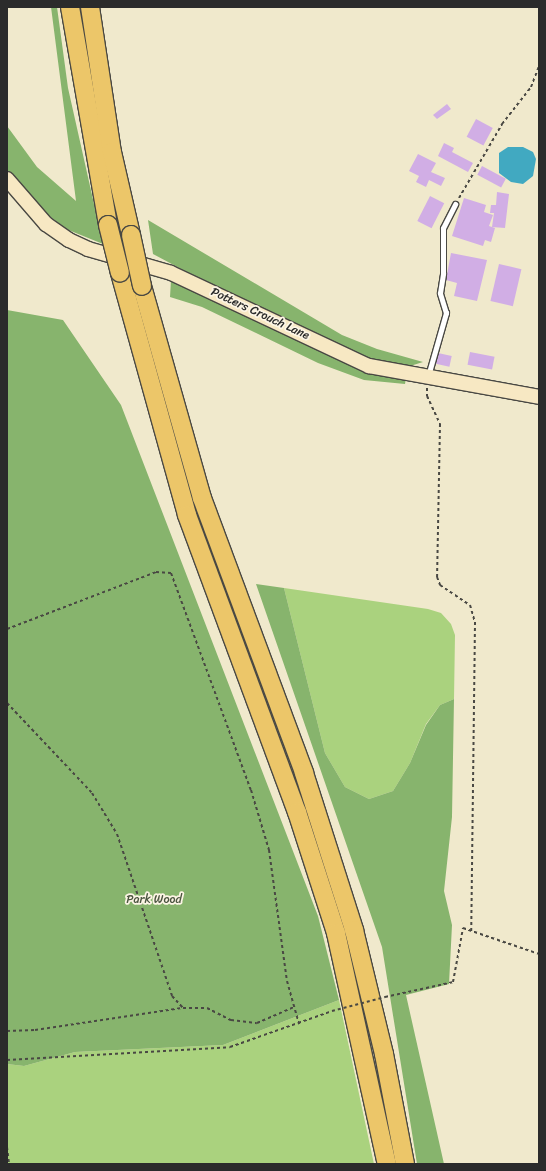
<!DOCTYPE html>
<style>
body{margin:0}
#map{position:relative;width:546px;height:1171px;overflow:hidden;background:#f0e9cc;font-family:Sriracha,sans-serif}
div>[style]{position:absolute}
.green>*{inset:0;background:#aad27e}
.forest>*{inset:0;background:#87b46d}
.water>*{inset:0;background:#41a9c1}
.building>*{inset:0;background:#d1aee5;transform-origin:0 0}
.path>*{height:2px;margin-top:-1px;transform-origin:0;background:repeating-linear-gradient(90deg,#494843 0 3px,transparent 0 6px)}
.roads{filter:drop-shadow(1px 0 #494843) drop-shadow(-1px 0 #494843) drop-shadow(0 1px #494843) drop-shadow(0 -1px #494843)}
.lane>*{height:5px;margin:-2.5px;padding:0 2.5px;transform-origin:2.5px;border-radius:2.5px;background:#fff}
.secondary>*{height:14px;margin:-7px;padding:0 7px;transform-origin:7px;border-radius:7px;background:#f7e8c3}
.highway>*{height:18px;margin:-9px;padding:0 9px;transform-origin:9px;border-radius:9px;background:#ecc669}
.path-bridge>*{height:2px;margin-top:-1px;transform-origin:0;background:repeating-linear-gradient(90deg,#494843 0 3px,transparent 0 6px)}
.bridges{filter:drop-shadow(1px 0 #494843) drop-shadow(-1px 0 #494843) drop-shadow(0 1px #494843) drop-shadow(0 -1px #494843)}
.highway-bridge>*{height:18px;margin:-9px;padding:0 9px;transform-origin:9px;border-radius:9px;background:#ecc669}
span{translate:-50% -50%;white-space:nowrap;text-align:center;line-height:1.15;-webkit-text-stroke:3.5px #fcf5e5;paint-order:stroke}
.street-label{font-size:12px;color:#2b2b2b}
.park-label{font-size:12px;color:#4b5540}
.frame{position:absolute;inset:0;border:8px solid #2b2b2b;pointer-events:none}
</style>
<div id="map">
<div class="green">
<div style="clip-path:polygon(284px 588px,428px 609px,441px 613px,451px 624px,455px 635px,454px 699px,440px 705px,426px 724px,410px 763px,393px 791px,369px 799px,345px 787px,325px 753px)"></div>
<div style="clip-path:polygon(339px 1000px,374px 1164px,7px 1164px,7px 1064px,24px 1066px,75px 1052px,223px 1045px)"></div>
</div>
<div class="forest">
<div style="clip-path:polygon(51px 7px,57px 7px,68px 88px,103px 244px,66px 229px,34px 204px,7px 171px,7px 126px,37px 167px,76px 201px)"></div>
<div style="clip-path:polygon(148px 220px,342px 335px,377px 349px,423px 362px,407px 367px,371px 359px,185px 271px,153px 254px)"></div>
<div style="clip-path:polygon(171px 280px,259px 318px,323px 353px,367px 369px,406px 378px,405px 384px,364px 380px,318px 363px,202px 307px,170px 297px)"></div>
<div style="clip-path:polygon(7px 310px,63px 320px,121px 405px,318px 916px,339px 1000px,223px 1045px,75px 1052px,24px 1066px,7px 1064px)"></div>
<div style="clip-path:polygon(256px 584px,284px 588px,325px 753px,345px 787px,369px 799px,393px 791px,410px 763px,426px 725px,440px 705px,454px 699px,452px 817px,444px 891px,452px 925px,449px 984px,406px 995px,444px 1164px,417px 1164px,382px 947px)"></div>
</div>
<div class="water">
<div style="clip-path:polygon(508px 147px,523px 147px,533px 152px,536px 159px,533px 176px,523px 184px,511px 182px,499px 173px,499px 153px)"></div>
</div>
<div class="building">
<div style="clip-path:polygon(447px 104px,451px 109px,437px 119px,433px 115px)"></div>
<div style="left:476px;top:119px;width:19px;height:20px;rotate:28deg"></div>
<div style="clip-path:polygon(444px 143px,454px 148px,452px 152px,473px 163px,468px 172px,438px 156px)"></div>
<div style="clip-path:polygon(418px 154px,436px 163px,431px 172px,445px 178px,441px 186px,429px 180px,426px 187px,416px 182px,419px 176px,409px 171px)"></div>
<div style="left:482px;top:166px;width:27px;height:10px;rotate:28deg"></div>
<div style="clip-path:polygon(497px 192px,509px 194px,505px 228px,492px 227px,494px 213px,490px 213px,491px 205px,496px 205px)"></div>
<div style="left:430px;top:196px;width:16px;height:28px;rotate:27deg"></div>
<div style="clip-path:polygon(464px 198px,486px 205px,484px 212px,493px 215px,489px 226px,495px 228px,491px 242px,485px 240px,483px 246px,452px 236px)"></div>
<div style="clip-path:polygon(451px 253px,487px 260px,477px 301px,454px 296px,457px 283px,446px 280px)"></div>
<div style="left:499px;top:264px;width:23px;height:38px;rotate:13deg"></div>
<div style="left:470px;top:352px;width:25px;height:13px;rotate:11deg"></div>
<div style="left:438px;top:353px;width:14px;height:11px;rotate:12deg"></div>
</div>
<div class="path">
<div style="left:459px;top:198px;width:86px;rotate:-59.8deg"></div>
<div style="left:502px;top:124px;width:47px;rotate:-51.9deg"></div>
<div style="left:531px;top:87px;width:22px;rotate:-69deg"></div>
<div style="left:427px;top:388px;width:8px;rotate:90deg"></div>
<div style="left:427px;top:396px;width:31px;rotate:65deg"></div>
<div style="left:440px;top:424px;width:153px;rotate:91.1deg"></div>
<div style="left:437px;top:577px;width:9px;rotate:69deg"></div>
<div style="left:440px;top:585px;width:36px;rotate:34deg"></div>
<div style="left:470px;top:605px;width:18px;rotate:74deg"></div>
<div style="left:475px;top:622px;width:309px;rotate:90.7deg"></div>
<div style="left:7px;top:629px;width:160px;rotate:-20.9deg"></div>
<div style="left:156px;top:572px;width:15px;rotate:4deg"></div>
<div style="left:171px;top:573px;width:231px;rotate:69.8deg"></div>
<div style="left:251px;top:790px;width:63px;rotate:73.3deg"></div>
<div style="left:269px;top:850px;width:132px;rotate:82.2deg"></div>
<div style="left:287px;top:981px;width:45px;rotate:74.4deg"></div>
<div style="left:7px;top:703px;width:124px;rotate:46.6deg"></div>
<div style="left:92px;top:793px;width:48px;rotate:58.6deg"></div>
<div style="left:117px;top:834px;width:171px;rotate:71.2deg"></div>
<div style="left:172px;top:996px;width:16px;rotate:47deg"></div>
<div style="left:385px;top:997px;width:70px;rotate:-12.4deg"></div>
<div style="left:453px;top:982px;width:55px;rotate:-79.5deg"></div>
<div style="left:463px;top:928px;width:80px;rotate:18.9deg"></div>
<div style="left:7px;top:1031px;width:28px;rotate:-2deg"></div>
<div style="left:35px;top:1030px;width:150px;rotate:-8.5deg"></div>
<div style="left:183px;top:1008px;width:24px"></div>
<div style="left:207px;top:1008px;width:27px;rotate:27deg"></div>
<div style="left:231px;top:1020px;width:26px;rotate:7deg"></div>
<div style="left:257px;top:1023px;width:40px;rotate:-23.4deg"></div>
<div style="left:7px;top:1060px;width:223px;rotate:-3.3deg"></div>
<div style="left:230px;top:1047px;width:108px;rotate:-19.4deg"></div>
<div style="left:7px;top:1147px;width:17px;rotate:83deg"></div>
</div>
<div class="roads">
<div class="lane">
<div style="left:428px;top:376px;width:66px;rotate:-74.1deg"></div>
<div style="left:446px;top:313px;width:21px;rotate:-107deg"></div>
<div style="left:440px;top:293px;width:20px;rotate:-81deg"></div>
<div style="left:443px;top:273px;width:45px;rotate:-90deg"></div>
<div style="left:443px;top:228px;width:27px;rotate:-63deg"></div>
</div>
<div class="secondary">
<div style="left:7px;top:179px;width:60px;rotate:49.1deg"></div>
<div style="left:46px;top:224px;width:28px;rotate:35deg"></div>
<div style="left:69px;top:240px;width:21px;rotate:25deg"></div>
<div style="left:88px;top:249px;width:86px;rotate:16.1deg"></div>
<div style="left:171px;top:273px;width:219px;rotate:25.2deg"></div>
<div style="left:369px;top:366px;width:173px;rotate:10.3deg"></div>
</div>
<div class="highway">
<div style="left:70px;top:7px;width:221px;rotate:80.1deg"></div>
<div style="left:90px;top:7px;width:147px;rotate:81.4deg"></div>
<div style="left:112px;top:152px;width:85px;rotate:77.1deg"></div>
<div style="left:120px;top:273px;width:251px;rotate:74.5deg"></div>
<div style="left:187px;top:515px;width:317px;rotate:69.7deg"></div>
<div style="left:297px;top:812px;width:127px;rotate:72.1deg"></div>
<div style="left:336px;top:933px;width:237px;rotate:77.6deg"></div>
<div style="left:142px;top:286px;width:220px;rotate:74.2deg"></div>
<div style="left:202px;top:498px;width:293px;rotate:69.6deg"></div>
<div style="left:304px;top:773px;width:165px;rotate:72.3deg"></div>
<div style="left:354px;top:930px;width:128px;rotate:76.4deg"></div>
<div style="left:384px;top:1054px;width:112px;rotate:79.2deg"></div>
</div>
</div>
<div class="path-bridge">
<div style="left:332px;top:1011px;width:55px;rotate:-14.8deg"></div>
</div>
<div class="bridges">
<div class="highway-bridge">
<div style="left:108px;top:225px;width:49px;rotate:76deg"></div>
<div style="left:131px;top:235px;width:52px;rotate:77.8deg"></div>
</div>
</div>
<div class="street-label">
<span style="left:260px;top:314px;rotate:25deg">Potters Crouch Lane</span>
</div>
<div class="park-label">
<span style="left:154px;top:900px">Park Wood</span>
</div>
<div class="frame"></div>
</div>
